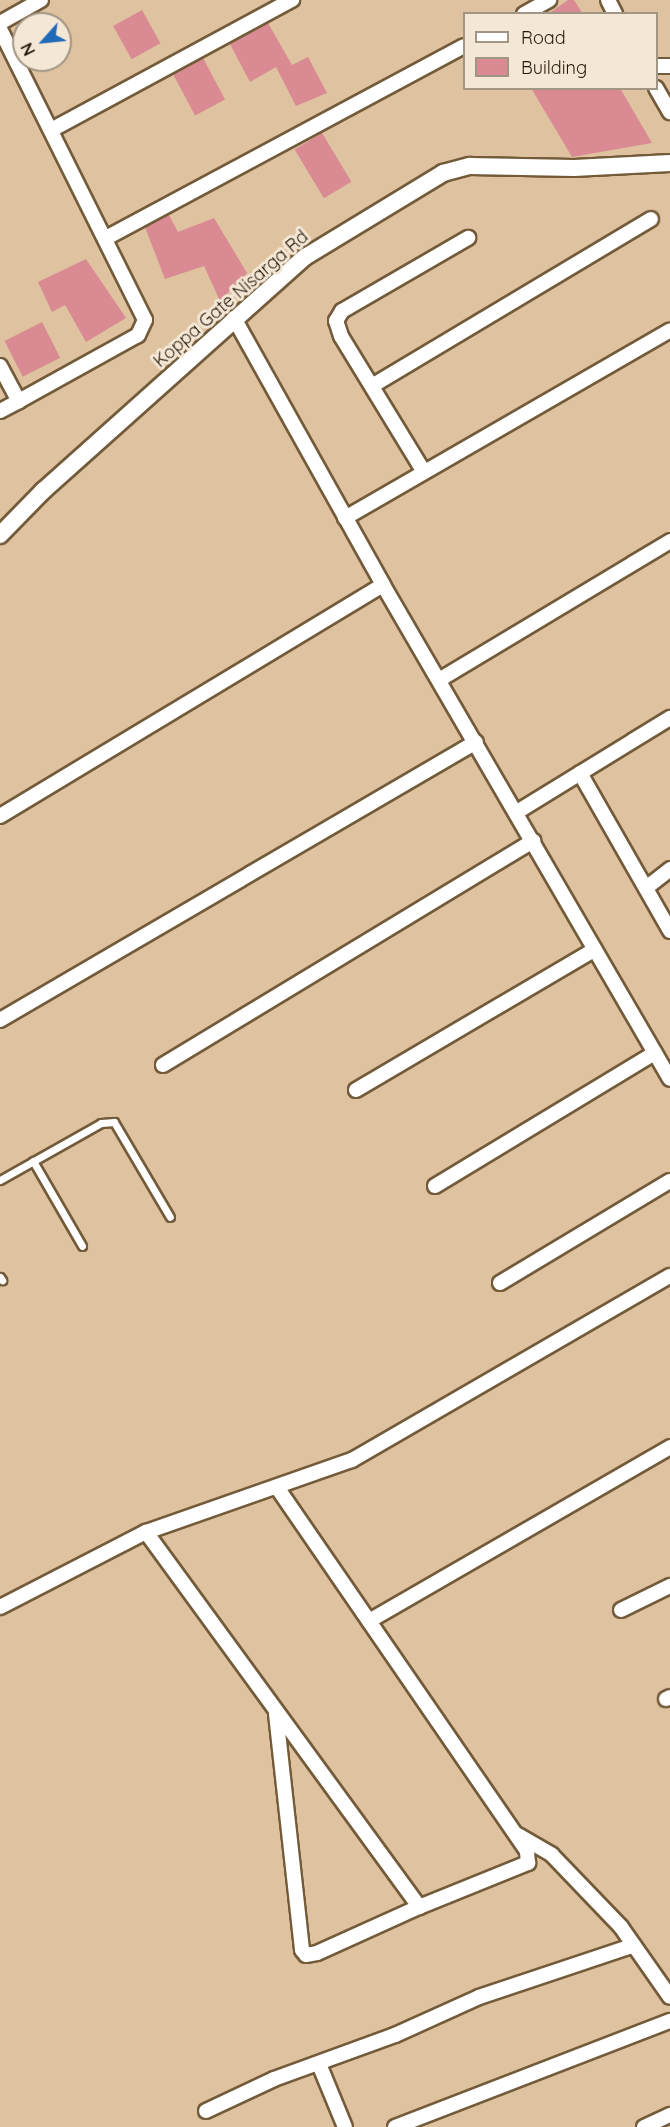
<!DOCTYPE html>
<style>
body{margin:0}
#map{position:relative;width:670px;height:2127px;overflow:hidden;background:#dfc3a0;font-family:Quicksand,sans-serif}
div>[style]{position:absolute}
.building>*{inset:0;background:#d98a92;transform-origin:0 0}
.roads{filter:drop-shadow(2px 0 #735b3a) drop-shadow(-2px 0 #735b3a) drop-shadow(0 2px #735b3a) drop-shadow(0 -2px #735b3a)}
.service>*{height:7px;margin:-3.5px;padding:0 3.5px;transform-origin:3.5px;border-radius:3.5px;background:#fff}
.minor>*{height:14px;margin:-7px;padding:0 7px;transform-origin:7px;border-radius:7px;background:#fff}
.tertiary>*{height:16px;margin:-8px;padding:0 8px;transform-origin:8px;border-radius:8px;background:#fff}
span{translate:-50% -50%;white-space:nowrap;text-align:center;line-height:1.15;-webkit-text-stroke:6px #f5e7d5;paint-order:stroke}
.street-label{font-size:18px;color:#23190b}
.legend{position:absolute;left:463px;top:12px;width:195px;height:78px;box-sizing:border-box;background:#f5e7d5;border:2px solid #a19584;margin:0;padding:8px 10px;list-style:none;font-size:18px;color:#23190b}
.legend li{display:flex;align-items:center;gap:12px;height:30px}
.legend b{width:30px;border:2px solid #a19584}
.north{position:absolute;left:12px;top:12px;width:60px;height:60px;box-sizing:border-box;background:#f5e7d5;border:2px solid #a19584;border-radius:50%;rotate:243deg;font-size:16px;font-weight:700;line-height:24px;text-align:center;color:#23190b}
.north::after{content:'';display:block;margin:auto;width:21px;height:27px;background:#206aba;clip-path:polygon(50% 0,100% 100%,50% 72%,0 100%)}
</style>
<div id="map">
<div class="building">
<div style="clip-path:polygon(568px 0,574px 0,583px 14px,548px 14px)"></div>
<div style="left:142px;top:10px;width:38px;height:33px;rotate:61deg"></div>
<div style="clip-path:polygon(268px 23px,292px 65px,308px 57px,327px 93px,296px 106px,276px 67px,250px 82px,230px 44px)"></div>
<div style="left:203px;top:58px;width:47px;height:34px;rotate:62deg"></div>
<div style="clip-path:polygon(531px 88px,620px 88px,652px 143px,572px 157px)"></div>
<div style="left:322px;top:133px;width:57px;height:32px;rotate:59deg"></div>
<div style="clip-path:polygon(169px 215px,178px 232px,214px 218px,247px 273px,220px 301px,204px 266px,165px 279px,145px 227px)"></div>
<div style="clip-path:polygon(86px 259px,126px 318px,86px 342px,65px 305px,52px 312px,38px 282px)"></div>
<div style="left:42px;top:322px;width:40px;height:42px;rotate:63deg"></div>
</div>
<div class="roads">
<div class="service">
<div style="left:33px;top:1161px;width:98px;rotate:60deg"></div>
<div style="left:0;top:1180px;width:116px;rotate:-29.4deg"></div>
<div style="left:101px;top:1123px;width:13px;rotate:-4deg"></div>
<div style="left:114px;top:1122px;width:110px;rotate:59.5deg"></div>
<div style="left:0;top:1277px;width:4px;rotate:56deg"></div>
</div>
<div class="minor">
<div style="left:608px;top:0;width:16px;rotate:63deg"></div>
<div style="left:524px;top:14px;width:29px;rotate:-29deg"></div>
<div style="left:0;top:23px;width:47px;rotate:-29.3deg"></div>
<div style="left:0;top:29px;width:325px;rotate:63.5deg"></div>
<div style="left:145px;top:320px;width:17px;rotate:115deg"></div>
<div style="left:138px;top:335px;width:136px;rotate:151deg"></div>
<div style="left:656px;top:66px;width:14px"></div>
<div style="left:656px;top:88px;width:28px;rotate:60deg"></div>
<div style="left:53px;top:129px;width:272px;rotate:-28.4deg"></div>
<div style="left:106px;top:238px;width:406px;rotate:-28.2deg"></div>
<div style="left:234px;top:318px;width:306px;rotate:60.8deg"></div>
<div style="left:383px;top:585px;width:571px;rotate:59.84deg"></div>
<div style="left:0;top:366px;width:40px;rotate:62deg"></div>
<div style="left:19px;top:401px;width:21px;rotate:152deg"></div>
<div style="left:372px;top:386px;width:325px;rotate:-30.9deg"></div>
<div style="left:424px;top:472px;width:159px;rotate:-121.4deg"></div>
<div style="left:341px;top:336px;width:16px;rotate:-108deg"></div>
<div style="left:336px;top:321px;width:12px;rotate:-59deg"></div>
<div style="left:342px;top:311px;width:146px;rotate:-30.1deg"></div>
<div style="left:345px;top:518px;width:375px;rotate:-30deg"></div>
<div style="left:439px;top:680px;width:270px;rotate:-31deg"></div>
<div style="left:580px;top:773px;width:182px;rotate:60.3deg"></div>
<div style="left:517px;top:812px;width:180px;rotate:-31.6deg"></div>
<div style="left:0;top:816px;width:447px;rotate:-31.1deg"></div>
<div style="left:646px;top:888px;width:31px;rotate:-38deg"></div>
<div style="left:0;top:1020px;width:551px;rotate:-30.29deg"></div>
<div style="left:163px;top:1065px;width:433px;rotate:-31.2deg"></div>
<div style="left:356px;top:1090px;width:277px;rotate:-30.5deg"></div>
<div style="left:435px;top:1186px;width:257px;rotate:-31.2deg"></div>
<div style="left:500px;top:1283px;width:198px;rotate:-31deg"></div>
<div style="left:146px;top:1532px;width:464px;rotate:53.9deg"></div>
<div style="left:419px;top:1907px;width:118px;rotate:-22deg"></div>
<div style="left:528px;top:1863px;width:12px;rotate:-95deg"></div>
<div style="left:527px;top:1851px;width:442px;rotate:-124.5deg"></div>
<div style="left:0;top:1607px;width:164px;rotate:-27.2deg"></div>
<div style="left:146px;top:1532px;width:218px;rotate:-19.3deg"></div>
<div style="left:352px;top:1460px;width:367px;rotate:-30.1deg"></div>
<div style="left:621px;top:1610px;width:55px;rotate:-26.1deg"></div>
<div style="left:369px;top:1621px;width:348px;rotate:-30deg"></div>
<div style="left:666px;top:1699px;width:4px;rotate:-27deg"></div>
<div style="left:276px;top:1714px;width:237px;rotate:83.7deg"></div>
<div style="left:302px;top:1950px;width:6px;rotate:51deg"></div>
<div style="left:306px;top:1955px;width:11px;rotate:-10deg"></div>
<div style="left:317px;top:1953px;width:112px;rotate:-24.3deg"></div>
<div style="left:518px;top:1835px;width:39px;rotate:30deg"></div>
<div style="left:552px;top:1855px;width:100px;rotate:46.2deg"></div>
<div style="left:621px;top:1927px;width:85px;rotate:55deg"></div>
<div style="left:319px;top:2064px;width:68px;rotate:67.6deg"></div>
<div style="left:206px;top:2111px;width:75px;rotate:-25.2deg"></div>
<div style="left:274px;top:2079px;width:129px;rotate:-20deg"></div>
<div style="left:395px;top:2035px;width:92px;rotate:-24.3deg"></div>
<div style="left:479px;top:1997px;width:163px;rotate:-18.5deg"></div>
<div style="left:395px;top:2127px;width:295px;rotate:-21.1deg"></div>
<div style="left:644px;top:2127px;width:29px;rotate:-25deg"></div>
</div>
<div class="tertiary">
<div style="left:0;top:535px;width:62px;rotate:-45.7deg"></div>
<div style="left:43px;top:491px;width:351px;rotate:-41.8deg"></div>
<div style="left:305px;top:257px;width:162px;rotate:-31.3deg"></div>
<div style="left:443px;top:173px;width:28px;rotate:-15deg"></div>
<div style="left:470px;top:166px;width:104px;rotate:1.1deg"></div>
<div style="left:574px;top:168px;width:96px;rotate:-3deg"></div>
</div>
</div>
<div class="street-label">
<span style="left:231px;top:299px;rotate:-41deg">Koppa Gate Nisarga Rd</span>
</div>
<ul class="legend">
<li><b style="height:8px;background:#fff"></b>Road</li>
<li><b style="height:16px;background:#d98a92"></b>Building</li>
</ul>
<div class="north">N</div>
</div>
